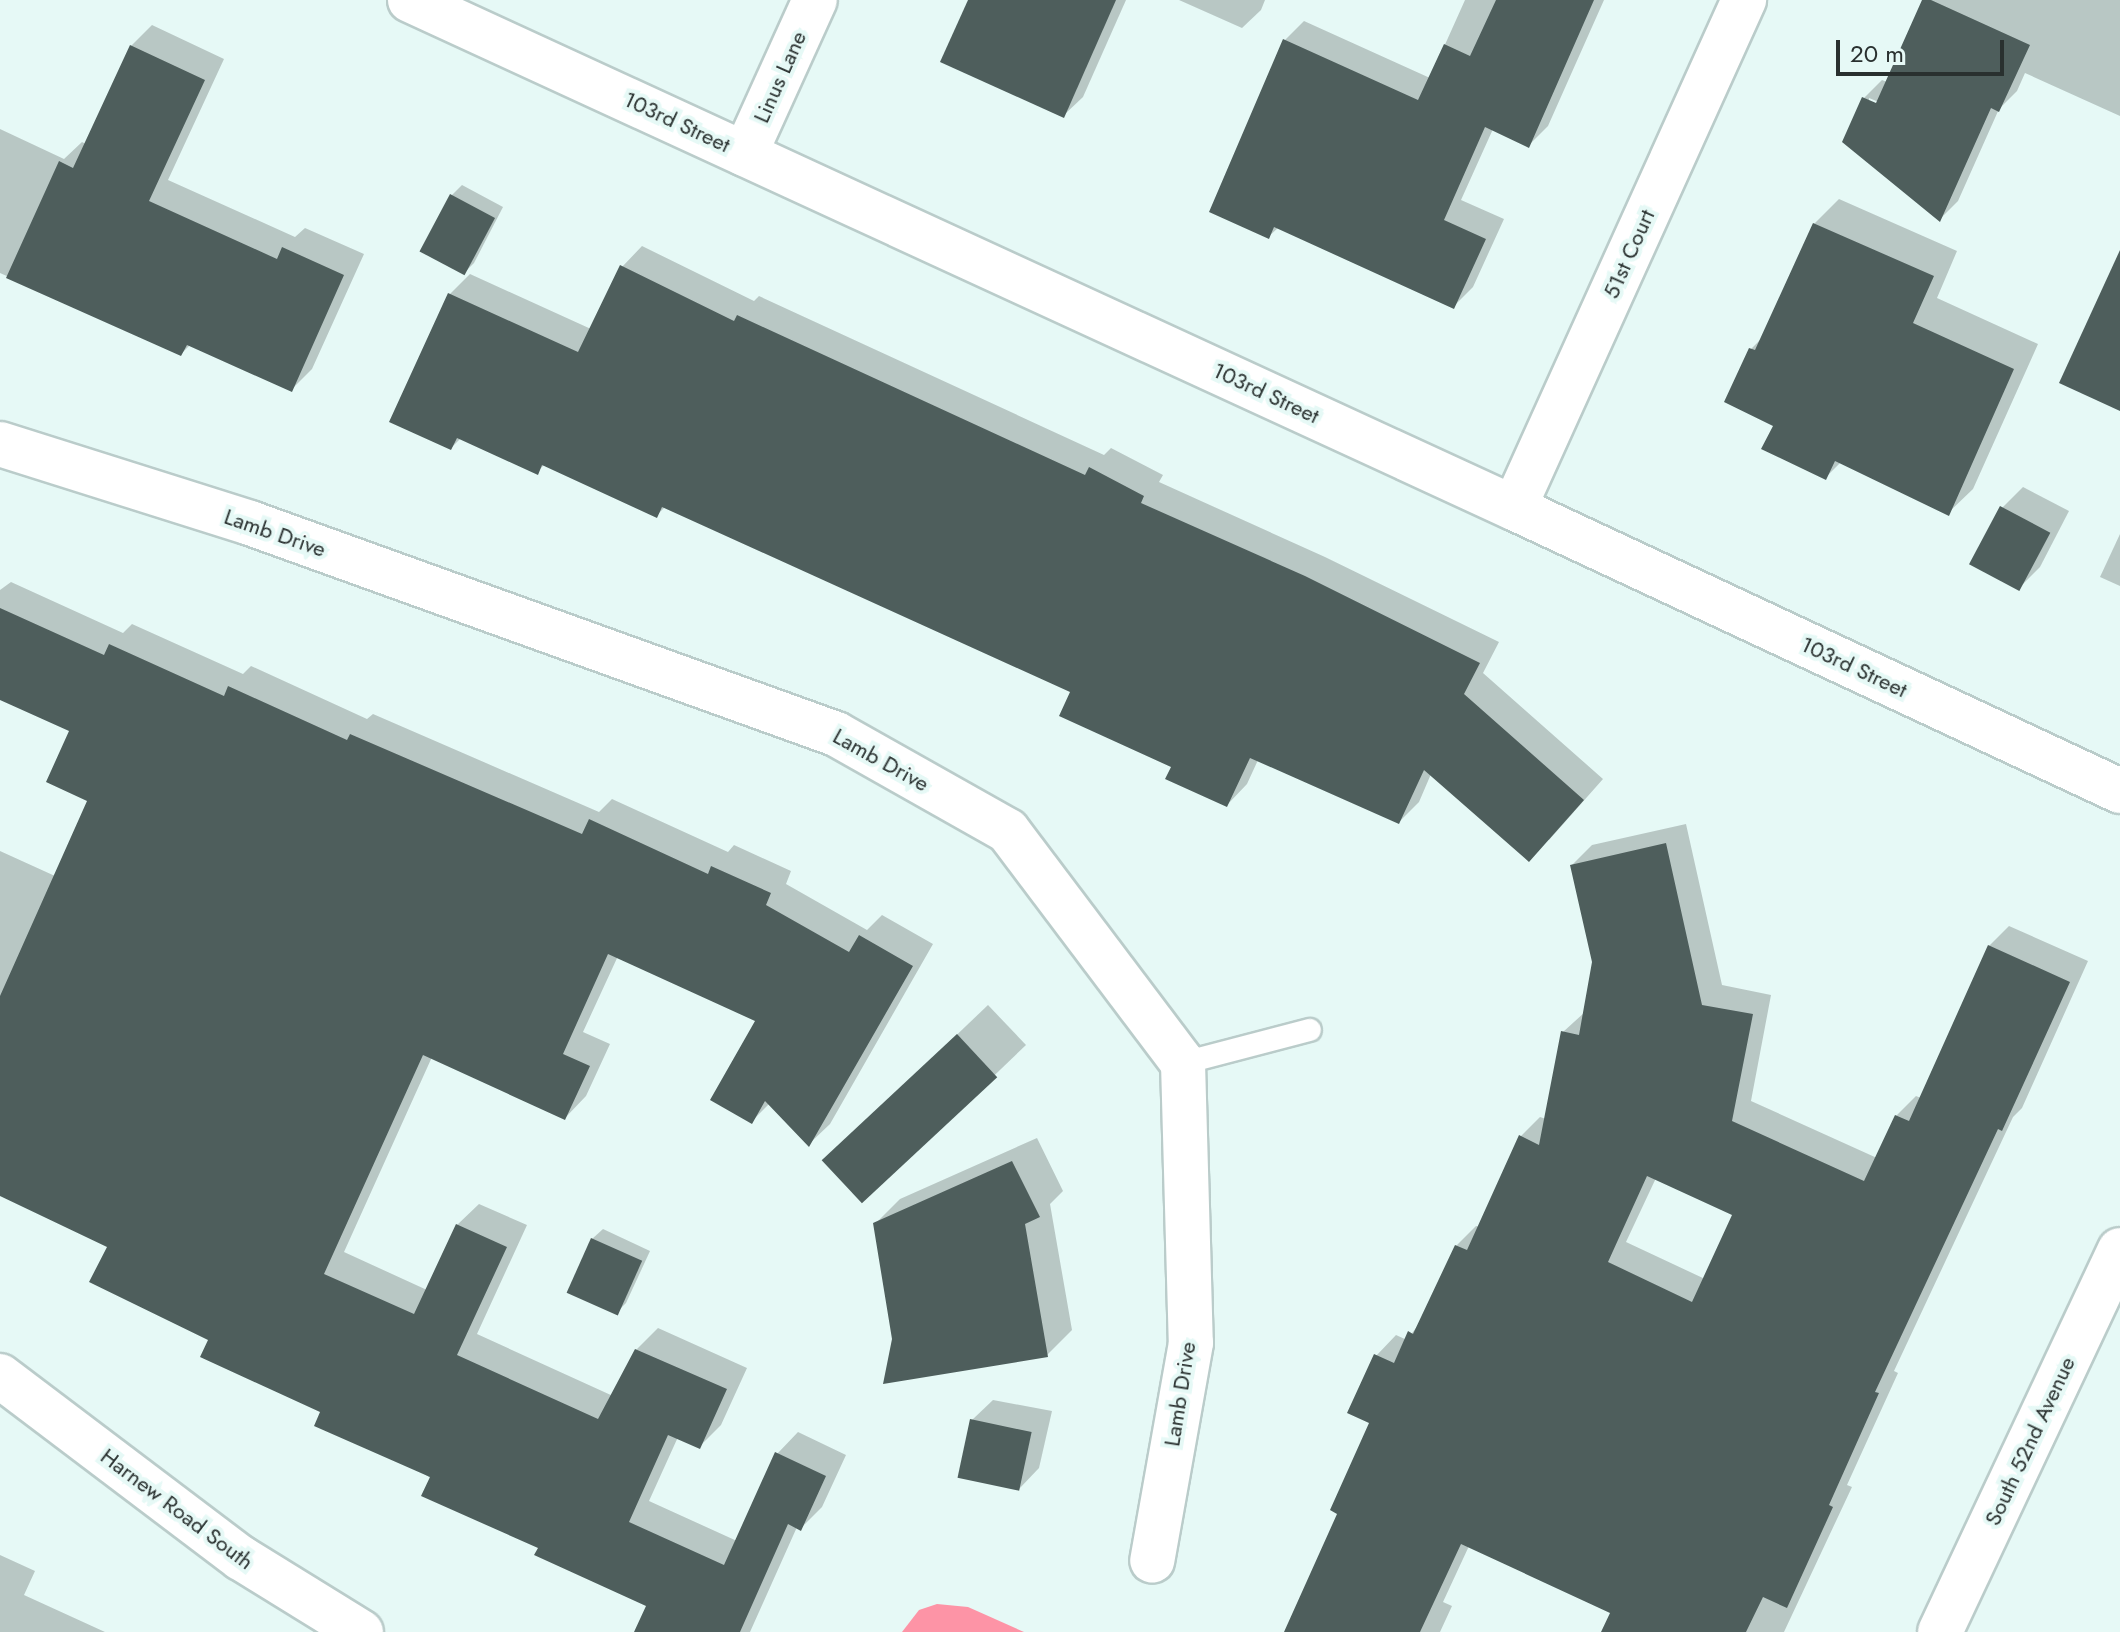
<!DOCTYPE html>
<style>
body{margin:0}
#map{position:relative;width:2120px;height:1632px;overflow:hidden;background:#e6f9f6;font-family:Jost,sans-serif}
div>[style]{position:absolute}
.water>*{inset:0;background:#fd94a6}
.shadow>*{inset:0;background:#0003}
.building>*{inset:0;background:#4e5e5c;transform-origin:0 0}
.roads{filter:drop-shadow(2px 0 #baccca) drop-shadow(-2px 0 #baccca) drop-shadow(0 2px #baccca) drop-shadow(0 -2px #baccca)}
.lane>*{height:22px;margin:-11px;padding:0 11px;transform-origin:11px;border-radius:11px;background:#fff}
.street>*{height:44px;margin:-22px;padding:0 22px;transform-origin:22px;border-radius:22px;background:#fff}
.secondary>*{height:44px;margin:-22px;padding:0 22px;transform-origin:22px;border-radius:22px;background:#fff}
span{translate:-50% -50%;white-space:nowrap;text-align:center;line-height:1.15;-webkit-text-stroke:8px #e6f9f6;paint-order:stroke}
.street-label{font-size:22px;color:#29302f}
.scale{position:absolute;left:1836px;top:40px;width:168px;height:36px;box-sizing:border-box;border:4px solid #29302f;border-top:0;padding-left:10px;font-size:24px;line-height:28px;white-space:nowrap;color:#29302f;-webkit-text-stroke:6px #e6f9f6;paint-order:stroke}
</style>
<div id="map">
<div class="water">
<div style="clip-path:polygon(937px 1604px,968px 1607px,1024px 1632px,902px 1632px,919px 1610px)"></div>
</div>
<div class="shadow">
<div style="clip-path:polygon(971px 0,1126px 0,1083px 97px,1064px 115px)"></div>
<div style="clip-path:polygon(1179px 0,1265px 0,1261px 10px,1242px 28px)"></div>
<div style="clip-path:polygon(1465px 0,1604px 0,1548px 126px,1529px 145px,1493px 129px,1461px 200px,1504px 219px,1473px 287px,1454px 306px,1279px 227px,1268px 237px,1285px 40px,1304px 21px,1430px 78px)"></div>
<div style="clip-path:polygon(evenodd,1924px 0,2120px 0,2120px 116px,2025px 73px,2017px 91px,1999px 109px,1958px 201px,1940px 219px,1864px 98px,1882px 80px,1887px 82px,1924px 0,1869px 98px,1886px 105px,1869px 102px,1869px 98px)"></div>
<div style="clip-path:polygon(152px 25px,224px 59px,168px 180px,295px 237px,305px 228px,364px 254px,312px 369px,291px 390px,191px 344px,181px 354px,0 273px,0 129px,64px 159px,82px 142px,86px 144px,131px 46px)"></div>
<div style="clip-path:polygon(462px 185px,503px 207px,474px 263px,464px 273px,452px 195px)"></div>
<div style="clip-path:polygon(1839px 199px,1957px 251px,1937px 298px,2038px 344px,1973px 489px,1948px 513px,1841px 462px,1826px 477px,1776px 425px,1751px 349px,1763px 337px,1814px 224px)"></div>
<div style="clip-path:polygon(642px 246px,754px 301px,759px 296px,1104px 455px,1111px 448px,1163px 475px,1159px 482px,1325px 557px,1499px 642px,1483px 673px,1603px 779px,1549px 840px,1431px 774px,1419px 802px,1399px 822px,1258px 760px,1247px 784px,1227px 805px,1072px 691px,666px 506px,657px 515px,545px 464px,537px 472px,461px 438px,451px 448px,450px 294px,470px 274px,591px 329px,622px 267px)"></div>
<div style="clip-path:polygon(2023px 487px,2069px 511px,2040px 567px,2019px 588px,2002px 508px)"></div>
<div style="clip-path:polygon(2120px 534px,2120px 586px,2100px 577px)"></div>
<div style="clip-path:polygon(11px 582px,123px 633px,132px 624px,243px 674px,251px 666px,367px 719px,373px 714px,599px 812px,612px 799px,728px 852px,734px 845px,791px 871px,786px 884px,867px 930px,882px 915px,933px 944px,830px 1124px,809px 1144px,770px 1103px,752px 1121px,758px 1020px,618px 956px,583px 1032px,610px 1044px,586px 1096px,565px 1118px,432px 1057px,344px 1252px,427px 1290px,457px 1225px,479px 1204px,527px 1225px,477px 1334px,613px 1396px,636px 1350px,658px 1328px,747px 1368px,721px 1425px,699px 1447px,678px 1437px,649px 1501px,737px 1541px,777px 1454px,798px 1432px,846px 1455px,822px 1507px,801px 1528px,797px 1527px,750px 1632px,663px 1632px,648px 1605px,540px 1547px,210px 1339px,110px 1246px,0 1194px,0 851px,55px 876px,90px 800px,72px 730px,0 698px,0 590px)"></div>
<div style="clip-path:polygon(evenodd,1686px 824px,1722px 985px,1771px 995px,1751px 1101px,1877px 1158px,1896px 1116px,1916px 1096px,1921px 1098px,1989px 946px,2009px 926px,2088px 961px,2022px 1108px,2013px 1117px,1894px 1371px,1898px 1373px,1847px 1485px,1852px 1487px,1784px 1632px,1611px 1632px,1612px 1612px,1469px 1546px,1443px 1602px,1452px 1606px,1440px 1632px,1289px 1632px,1340px 1513px,1372px 1422px,1376px 1356px,1396px 1335px,1407px 1340px,1421px 1321px,1456px 1246px,1476px 1226px,1480px 1227px,1520px 1137px,1540px 1117px,1546px 1119px,1563px 1032px,1585px 1012px,1594px 962px,1572px 865px,1592px 845px,1686px 824px,1656px 1178px,1735px 1214px,1705px 1279px,1626px 1242px,1656px 1178px)"></div>
<div style="clip-path:polygon(988px 1005px,1026px 1045px,863px 1201px,856px 1131px)"></div>
<div style="clip-path:polygon(1037px 1138px,1063px 1191px,1050px 1204px,1072px 1330px,1047px 1355px,894px 1339px,875px 1224px,900px 1199px)"></div>
<div style="clip-path:polygon(603px 1229px,650px 1251px,626px 1303px,616px 1313px,592px 1239px)"></div>
<div style="clip-path:polygon(993px 1400px,1052px 1411px,1039px 1468px,1019px 1489px,972px 1420px)"></div>
<div style="clip-path:polygon(0 1555px,35px 1571px,24px 1595px,105px 1632px,0 1632px)"></div>
</div>
<div class="building">
<div style="clip-path:polygon(968px 0,1116px 0,1064px 118px,940px 62px)"></div>
<div style="clip-path:polygon(1496px 0,1594px 0,1529px 148px,1485px 127px,1444px 220px,1486px 239px,1454px 309px,1274px 227px,1269px 239px,1209px 212px,1283px 39px,1418px 100px,1444px 44px,1470px 56px)"></div>
<div style="clip-path:polygon(1922px 0,1931px 0,2030px 45px,1999px 112px,1991px 108px,1940px 222px,1842px 142px,1862px 97px,1876px 103px)"></div>
<div style="clip-path:polygon(130px 45px,205px 80px,149px 201px,277px 259px,282px 247px,344px 275px,292px 392px,187px 345px,181px 356px,6px 278px,59px 161px,73px 168px)"></div>
<div style="left:450px;top:194px;width:51px;height:65px;rotate:28deg"></div>
<div style="clip-path:polygon(1813px 223px,1934px 276px,1913px 323px,2014px 369px,1949px 516px,1835px 461px,1826px 480px,1761px 449px,1773px 426px,1724px 402px,1749px 348px,1755px 350px)"></div>
<div style="clip-path:polygon(2120px 250px,2120px 411px,2059px 383px)"></div>
<div style="clip-path:polygon(620px 265px,734px 321px,737px 315px,1085px 475px,1089px 467px,1144px 496px,1141px 503px,1305px 576px,1480px 663px,1464px 694px,1584px 800px,1529px 862px,1424px 770px,1399px 824px,1250px 758px,1227px 807px,1165px 779px,1171px 767px,1059px 716px,1070px 692px,662px 507px,657px 518px,542px 465px,538px 475px,457px 438px,451px 450px,389px 422px,448px 293px,578px 352px)"></div>
<div style="left:2000px;top:506px;width:57px;height:66px;rotate:28deg"></div>
<div style="clip-path:polygon(0 608px,104px 655px,109px 644px,224px 696px,228px 686px,347px 740px,350px 734px,582px 834px,589px 819px,708px 874px,711px 866px,771px 893px,766px 905px,849px 952px,859px 935px,913px 966px,809px 1147px,765px 1101px,752px 1124px,710px 1100px,755px 1021px,608px 954px,563px 1054px,590px 1066px,565px 1120px,423px 1055px,324px 1274px,414px 1314px,456px 1224px,507px 1247px,457px 1355px,598px 1419px,635px 1349px,727px 1389px,700px 1449px,668px 1435px,629px 1522px,724px 1565px,775px 1452px,826px 1476px,801px 1531px,788px 1524px,740px 1632px,634px 1632px,646px 1606px,534px 1555px,538px 1548px,421px 1496px,430px 1477px,314px 1426px,320px 1412px,200px 1357px,208px 1340px,89px 1282px,107px 1247px,0 1196px,0 996px,87px 801px,46px 782px,69px 731px,0 700px)"></div>
<div style="clip-path:polygon(evenodd,1666px 843px,1702px 1005px,1753px 1014px,1732px 1121px,1864px 1181px,1895px 1115px,1909px 1121px,1988px 945px,2070px 982px,2002px 1131px,1998px 1129px,1875px 1392px,1879px 1393px,1829px 1505px,1833px 1507px,1787px 1608px,1763px 1597px,1746px 1632px,1601px 1632px,1610px 1613px,1461px 1544px,1420px 1632px,1284px 1632px,1337px 1514px,1330px 1510px,1369px 1423px,1347px 1413px,1374px 1354px,1394px 1363px,1408px 1331px,1413px 1334px,1455px 1245px,1467px 1250px,1519px 1135px,1539px 1145px,1561px 1031px,1579px 1035px,1592px 962px,1570px 865px,1666px 843px,1647px 1176px,1732px 1215px,1692px 1302px,1608px 1262px,1647px 1176px)"></div>
<div style="left:957px;top:1034px;width:59px;height:185px;rotate:47deg"></div>
<div style="clip-path:polygon(1012px 1161px,1040px 1217px,1025px 1224px,1048px 1357px,883px 1384px,892px 1339px,873px 1223px)"></div>
<div style="left:591px;top:1238px;width:56px;height:60px;rotate:24deg"></div>
<div style="left:970px;top:1419px;width:63px;height:60px;rotate:12deg"></div>
</div>
<div class="roads">
<div class="lane">
<div style="left:1183px;top:1063px;width:131px;rotate:-14.6deg"></div>
</div>
<div class="street">
<div style="left:745px;top:154px;width:169px;rotate:-65.6deg"></div>
<div style="left:0;top:444px;width:262px;rotate:17.5deg"></div>
<div style="left:250px;top:523px;width:623px;rotate:19.8deg"></div>
<div style="left:836px;top:734px;width:197px;rotate:29.4deg"></div>
<div style="left:1008px;top:831px;width:291px;rotate:53deg"></div>
<div style="left:1183px;top:1063px;width:280px;rotate:88.4deg"></div>
<div style="left:1191px;top:1343px;width:221px;rotate:100.1deg"></div>
<div style="left:1514px;top:508px;width:558px;rotate:-65.64deg"></div>
<div style="left:0;top:1376px;width:302px;rotate:37.1deg"></div>
<div style="left:241px;top:1558px;width:141px;rotate:31.7deg"></div>
<div style="left:1940px;top:1632px;width:422px;rotate:-64.8deg"></div>
</div>
<div class="secondary">
<div style="left:410px;top:0;width:1215px;rotate:24.71deg"></div>
<div style="left:1514px;top:508px;width:669px;rotate:25.03deg"></div>
</div>
</div>
<div class="street-label">
<span style="left:780px;top:77px;rotate:-66deg">Linus Lane</span>
<span style="left:677px;top:122px;rotate:25deg">103rd Street</span>
<span style="left:1629px;top:254px;rotate:-66deg">51st Court</span>
<span style="left:1266px;top:393px;rotate:25deg">103rd Street</span>
<span style="left:275px;top:533px;rotate:19deg">Lamb Drive</span>
<span style="left:1854px;top:667px;rotate:25deg">103rd Street</span>
<span style="left:881px;top:760px;rotate:29deg">Lamb Drive</span>
<span style="left:1180px;top:1394px;rotate:-81deg">Lamb Drive</span>
<span style="left:2030px;top:1441px;rotate:-65deg">South 52nd Avenue</span>
<span style="left:177px;top:1509px;rotate:37deg">Harnew Road South</span>
</div>
<div class="scale">20 m</div>
</div>
